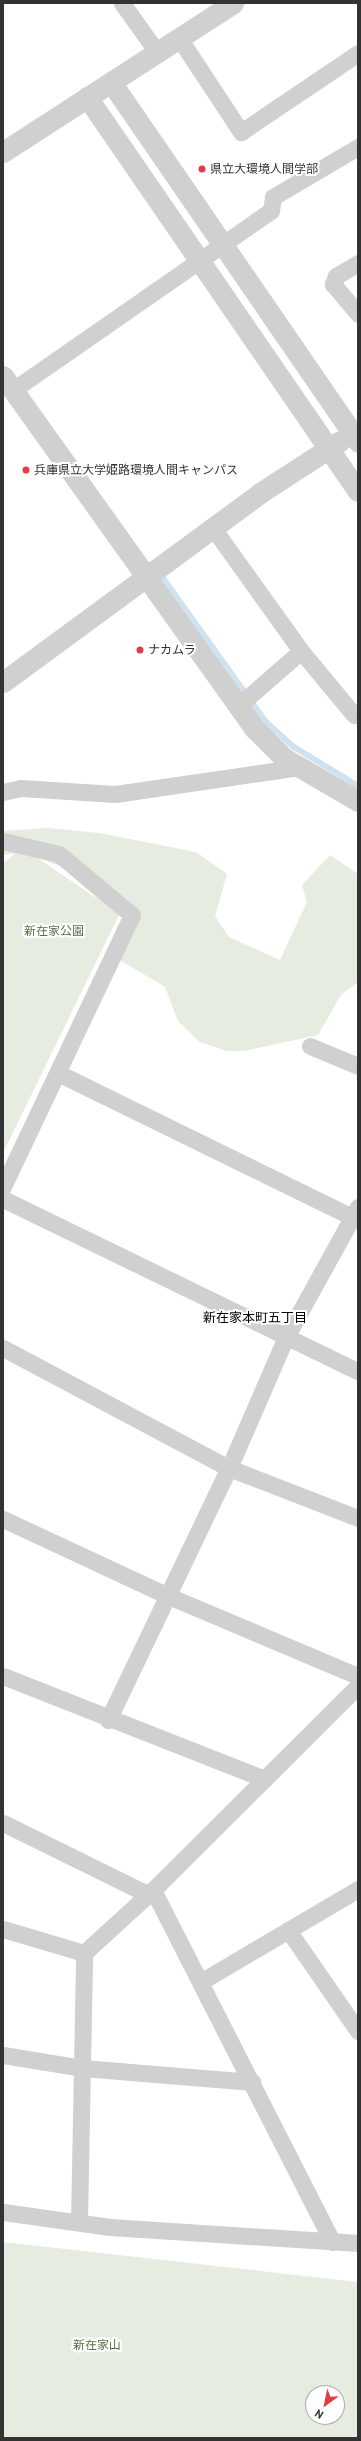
<!DOCTYPE html>
<meta charset="utf-8">
<style>
body{margin:0}
#map{position:relative;width:361px;height:2441px;overflow:hidden;background:#fff;font-family:"PT Sans","Noto Sans JP",sans-serif}
div>[style]{position:absolute}
.green>*{inset:0;background:#e6ecdf}
.stream>*{height:6px;margin:-3px;padding:0 3px;transform-origin:3px;border-radius:3px;background:#cfe2ee}
.minor>*{height:17px;margin:-8.5px;padding:0 8.5px;transform-origin:8.5px;border-radius:8.5px;background:#d0d0d0}
.tertiary>*{height:21px;margin:-10.5px;padding:0 10.5px;transform-origin:10.5px;border-radius:10.5px;background:#d0d0d0}
.dots>*{width:11px;height:11px;translate:-50% -50%;box-sizing:border-box;border:2px solid #fff;border-radius:50%}
span{translate:-50% -50%;white-space:nowrap;text-align:center;line-height:1.15;-webkit-text-stroke:4px #fff;paint-order:stroke}
.poi-label{font-size:12px;color:#333}
.left{translate:0 -50%;text-align:left}
.park-label{font-size:12px;color:#56703f}
.neighbourhood-label{font-size:13px;color:#000}
.frame{position:absolute;inset:0;border:4px solid #333;pointer-events:none}
.north{position:absolute;left:305px;top:2385px;width:40px;height:40px;box-sizing:border-box;background:#fff;border:1px solid #adadad;border-radius:50%;rotate:213deg;font-size:11px;font-weight:700;line-height:16px;text-align:center;color:#333}
.north::after{content:'';display:block;margin:auto;width:14px;height:18px;background:#e63946;clip-path:polygon(50% 0,100% 100%,50% 72%,0 100%)}
</style>
<div id="map">
<div class="green">
<div style="clip-path:polygon(evenodd,48px 828px,99px 833px,196px 852px,227px 874px,215px 916px,229px 937px,280px 960px,307px 902px,302px 885px,330px 855px,358px 874px,358px 982px,341px 995px,318px 1035px,244px 1051px,227px 1051px,200px 1042px,178px 1021px,165px 987px,118px 959px,124px 919px,119px 915px,3px 1153px,3px 864px,15px 853px,3px 855px,3px 831px,48px 828px,36px 857px,62px 867px,99px 900px,36px 857px)"></div>
<div style="clip-path:polygon(evenodd,3px 2242px,358px 2282px,358px 2438px,3px 2438px,3px 2242px,313px 2393px,337px 2393px,337px 2417px,313px 2417px,313px 2393px)"></div>
</div>
<div class="stream">
<div style="left:160px;top:574px;width:182px;rotate:54.4deg"></div>
<div style="left:266px;top:722px;width:38px;rotate:42deg"></div>
<div style="left:294px;top:747px;width:75px;rotate:31.4deg"></div>
</div>
<div class="minor">
<div style="left:122px;top:3px;width:60px;rotate:54.5deg"></div>
<div style="left:179px;top:38px;width:113px;rotate:56.6deg"></div>
<div style="left:241px;top:132px;width:141px;rotate:-34deg"></div>
<div style="left:358px;top:263px;width:26px;rotate:149deg"></div>
<div style="left:336px;top:276px;width:9px;rotate:111deg"></div>
<div style="left:333px;top:284px;width:39px;rotate:50deg"></div>
<div style="left:13px;top:390px;width:314px;rotate:-34.8deg"></div>
<div style="left:271px;top:211px;width:14px;rotate:-82deg"></div>
<div style="left:273px;top:197px;width:99px;rotate:-30.5deg"></div>
<div style="left:213px;top:528px;width:151px;rotate:54.4deg"></div>
<div style="left:301px;top:651px;width:84px;rotate:138.9deg"></div>
<div style="left:301px;top:651px;width:83px;rotate:50.4deg"></div>
<div style="left:3px;top:792px;width:18px;rotate:-13deg"></div>
<div style="left:21px;top:788px;width:94px;rotate:3.7deg"></div>
<div style="left:115px;top:794px;width:186px;rotate:-8.3deg"></div>
<div style="left:3px;top:841px;width:57px;rotate:13.1deg"></div>
<div style="left:59px;top:854px;width:95px;rotate:39.9deg"></div>
<div style="left:132px;top:915px;width:301px;rotate:115.4deg"></div>
<div style="left:310px;top:1046px;width:52px;rotate:22.6deg"></div>
<div style="left:58px;top:1073px;width:334px;rotate:26.1deg"></div>
<div style="left:3px;top:1199px;width:394px;rotate:25.9deg"></div>
<div style="left:3px;top:1348px;width:256px;rotate:28deg"></div>
<div style="left:229px;top:1468px;width:138px;rotate:21.2deg"></div>
<div style="left:3px;top:1519px;width:180px;rotate:25deg"></div>
<div style="left:166px;top:1595px;width:208px;rotate:22.9deg"></div>
<div style="left:3px;top:1676px;width:281px;rotate:21.5deg"></div>
<div style="left:108px;top:1720px;width:280px;rotate:-64.4deg"></div>
<div style="left:229px;top:1468px;width:141px;rotate:-66.5deg"></div>
<div style="left:285px;top:1339px;width:151px;rotate:-61.1deg"></div>
<div style="left:3px;top:1823px;width:161px;rotate:26.2deg"></div>
<div style="left:153px;top:1890px;width:395px;rotate:63deg"></div>
<div style="left:3px;top:1929px;width:84px;rotate:16.5deg"></div>
<div style="left:288px;top:1930px;width:123px;rotate:55.3deg"></div>
<div style="left:202px;top:1981px;width:181px;rotate:-30.5deg"></div>
<div style="left:3px;top:2055px;width:80px;rotate:9.3deg"></div>
<div style="left:82px;top:2068px;width:171px;rotate:4.7deg"></div>
<div style="left:3px;top:2212px;width:108px;rotate:8deg"></div>
<div style="left:110px;top:2227px;width:249px;rotate:3.7deg"></div>
<div style="left:79px;top:2222px;width:269px;rotate:-88.9deg"></div>
<div style="left:84px;top:1953px;width:93px;rotate:-42.4deg"></div>
<div style="left:153px;top:1890px;width:289px;rotate:-44.9deg"></div>
</div>
<div class="tertiary">
<div style="left:111px;top:82px;width:437px;rotate:55.5deg"></div>
<div style="left:87px;top:97px;width:478px;rotate:55.5deg"></div>
<div style="left:3px;top:152px;width:274px;rotate:-32.9deg"></div>
<div style="left:3px;top:376px;width:434px;rotate:54.5deg"></div>
<div style="left:255px;top:729px;width:41px;rotate:45deg"></div>
<div style="left:284px;top:758px;width:86px;rotate:30.2deg"></div>
<div style="left:3px;top:682px;width:319px;rotate:-36.3deg"></div>
<div style="left:260px;top:493px;width:95px;rotate:-33deg"></div>
</div>
<div class="dots">
<div style="left:202px;top:169px;background:#e63946"></div>
<div style="left:26px;top:470px;background:#e63946"></div>
<div style="left:140px;top:650px;background:#e63946"></div>
</div>
<div class="poi-label">
<span class="left" style="left:210px;top:169px">県立大環境人間学部</span>
<span class="left" style="left:34px;top:470px">兵庫県立大学姫路環境人間キャンパス</span>
<span class="left" style="left:148px;top:650px">ナカムラ</span>
</div>
<div class="park-label">
<span style="left:54px;top:931px">新在家公園</span>
<span style="left:97px;top:2345px">新在家山</span>
</div>
<div class="neighbourhood-label">
<span style="left:255px;top:1318px">新在家本町五丁目</span>
</div>
<div class="frame"></div>
<div class="north">N</div>
</div>
